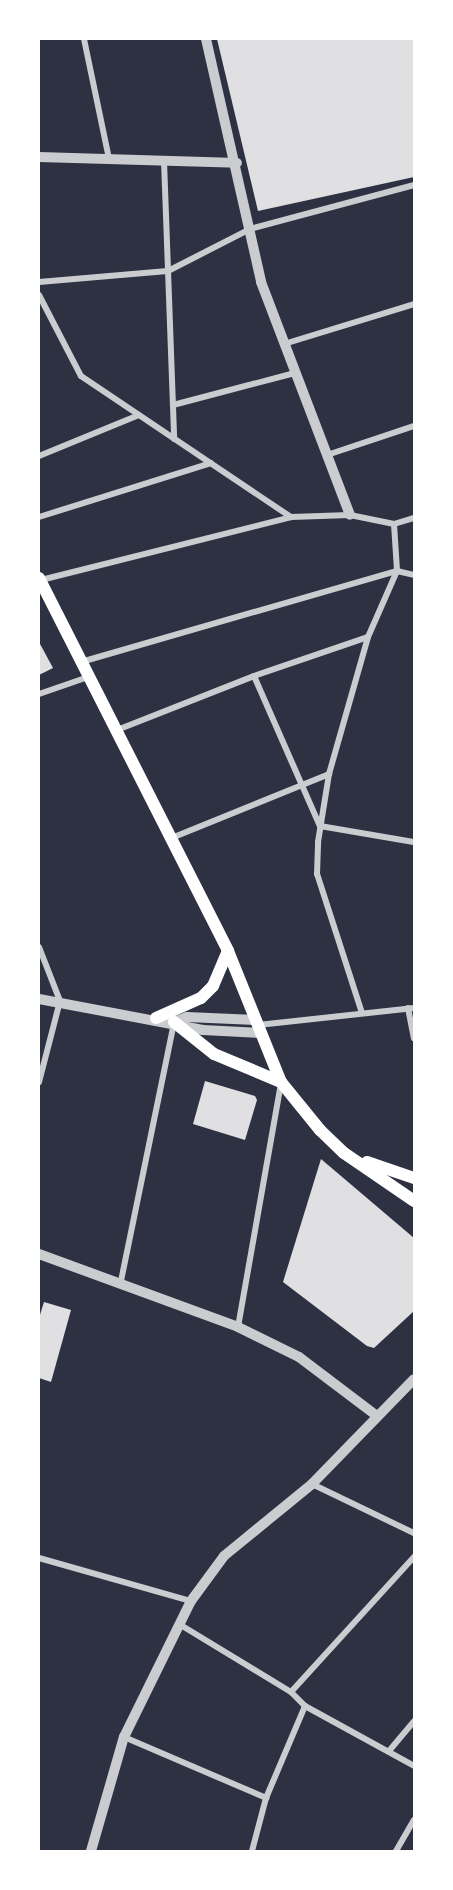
<!DOCTYPE html>
<style>
body{margin:0}
#map{position:relative;width:453px;height:1890px;overflow:hidden;background:#2d3142;font-family:"PT Serif",serif}
div>[style]{position:absolute}
.building>*{inset:0;background:#e0e0e3}
.minor>*{height:6px;margin:-3px;padding:0 3px;transform-origin:3px;border-radius:3px;background:#caccd0}
.tertiary>*{height:10px;margin:-5px;padding:0 5px;transform-origin:5px;border-radius:5px;background:#caccd0}
.secondary>*{height:12px;margin:-6px;padding:0 6px;transform-origin:6px;border-radius:6px;background:#fff}
span{translate:-50% -50%;white-space:nowrap;text-align:center;line-height:1.15;-webkit-text-stroke:4.5px #fff;paint-order:stroke}
.frame{position:absolute;inset:0;border:40px solid #fff;pointer-events:none}
</style>
<div id="map">
<div class="building">
<div style="clip-path:polygon(217px 39px,413px 39px,414px 177px,258px 211px)"></div>
<div style="clip-path:polygon(39px 642px,53px 668px,39px 675px)"></div>
<div style="clip-path:polygon(205px 1081px,255px 1096px,257px 1100px,245px 1140px,193px 1124px)"></div>
<div style="clip-path:polygon(321px 1159px,414px 1238px,414px 1311px,374px 1348px,367px 1346px,283px 1282px)"></div>
<div style="clip-path:polygon(44px 1302px,71px 1310px,51px 1382px,39px 1378px,39px 1318px)"></div>
</div>
<div class="minor">
<div style="left:84px;top:39px;width:123px;rotate:78.2deg"></div>
<div style="left:164px;top:161px;width:278px;rotate:87.9deg"></div>
<div style="left:39px;top:282px;width:129px;rotate:-4.9deg"></div>
<div style="left:168px;top:271px;width:92px;rotate:-27.1deg"></div>
<div style="left:250px;top:229px;width:170px;rotate:-15deg"></div>
<div style="left:39px;top:295px;width:91px;rotate:62.6deg"></div>
<div style="left:81px;top:376px;width:253px;rotate:33.9deg"></div>
<div style="left:284px;top:344px;width:136px;rotate:-17.1deg"></div>
<div style="left:173px;top:405px;width:126px;rotate:-14.7deg"></div>
<div style="left:327px;top:455px;width:92px;rotate:-18.4deg"></div>
<div style="left:39px;top:456px;width:108px;rotate:-22.3deg"></div>
<div style="left:39px;top:517px;width:180px;rotate:-17.4deg"></div>
<div style="left:394px;top:524px;width:47px;rotate:86.3deg"></div>
<div style="left:397px;top:571px;width:17px;rotate:13deg"></div>
<div style="left:41px;top:580px;width:258px;rotate:-14.1deg"></div>
<div style="left:291px;top:517px;width:59px;rotate:-1.9deg"></div>
<div style="left:350px;top:515px;width:45px;rotate:11.6deg"></div>
<div style="left:394px;top:524px;width:21px;rotate:-17deg"></div>
<div style="left:81px;top:662px;width:329px;rotate:-16.1deg"></div>
<div style="left:254px;top:676px;width:164px;rotate:66.3deg"></div>
<div style="left:320px;top:826px;width:95px;rotate:9.7deg"></div>
<div style="left:39px;top:694px;width:52px;rotate:-19.1deg"></div>
<div style="left:117px;top:730px;width:147px;rotate:-21.5deg"></div>
<div style="left:254px;top:676px;width:120px;rotate:-18.9deg"></div>
<div style="left:169px;top:839px;width:173px;rotate:-22.1deg"></div>
<div style="left:39px;top:947px;width:58px;rotate:68.7deg"></div>
<div style="left:60px;top:1001px;width:84px;rotate:104.5deg"></div>
<div style="left:408px;top:1008px;width:31px;rotate:79deg"></div>
<div style="left:362px;top:1013px;width:146px;rotate:-107.9deg"></div>
<div style="left:317px;top:874px;width:32px;rotate:-88deg"></div>
<div style="left:318px;top:842px;width:69px;rotate:-80.8deg"></div>
<div style="left:329px;top:774px;width:142px;rotate:-74.1deg"></div>
<div style="left:368px;top:637px;width:72px;rotate:-66.3deg"></div>
<div style="left:258px;top:1025px;width:157px;rotate:-6.2deg"></div>
<div style="left:121px;top:1281px;width:264px;rotate:-78.4deg"></div>
<div style="left:238px;top:1327px;width:248px;rotate:-80deg"></div>
<div style="left:312px;top:1484px;width:113px;rotate:25.7deg"></div>
<div style="left:39px;top:1558px;width:158px;rotate:15.8deg"></div>
<div style="left:179px;top:1624px;width:131px;rotate:31.3deg"></div>
<div style="left:291px;top:1692px;width:20px;rotate:45deg"></div>
<div style="left:305px;top:1706px;width:124px;rotate:28.8deg"></div>
<div style="left:291px;top:1692px;width:183px;rotate:-47.7deg"></div>
<div style="left:124px;top:1737px;width:155px;rotate:23.2deg"></div>
<div style="left:389px;top:1751px;width:39px;rotate:-50deg"></div>
<div style="left:252px;top:1851px;width:55px;rotate:-75.2deg"></div>
<div style="left:266px;top:1798px;width:100px;rotate:-67deg"></div>
<div style="left:396px;top:1851px;width:36px;rotate:-60deg"></div>
</div>
<div class="tertiary">
<div style="left:206px;top:39px;width:249px;rotate:77.2deg"></div>
<div style="left:261px;top:282px;width:249px;rotate:69.1deg"></div>
<div style="left:39px;top:157px;width:198px;rotate:1.7deg"></div>
<div style="left:39px;top:999px;width:167px;rotate:10.7deg"></div>
<div style="left:203px;top:1030px;width:58px;rotate:3deg"></div>
<div style="left:174px;top:1022px;width:14px;rotate:-21deg"></div>
<div style="left:187px;top:1017px;width:69px;rotate:2.5deg"></div>
<div style="left:39px;top:1254px;width:212px;rotate:20.1deg"></div>
<div style="left:238px;top:1327px;width:68px;rotate:26.2deg"></div>
<div style="left:299px;top:1357px;width:98px;rotate:37.1deg"></div>
<div style="left:91px;top:1851px;width:119px;rotate:-73.9deg"></div>
<div style="left:124px;top:1737px;width:152px;rotate:-63.8deg"></div>
<div style="left:191px;top:1601px;width:56px;rotate:-53.7deg"></div>
<div style="left:224px;top:1556px;width:114px;rotate:-39.3deg"></div>
<div style="left:312px;top:1484px;width:146px;rotate:-45.8deg"></div>
</div>
<div class="secondary">
<div style="left:39px;top:578px;width:418px;rotate:63.1deg"></div>
<div style="left:228px;top:951px;width:141px;rotate:68deg"></div>
<div style="left:281px;top:1082px;width:62px;rotate:50.9deg"></div>
<div style="left:320px;top:1130px;width:33px;rotate:44deg"></div>
<div style="left:344px;top:1153px;width:85px;rotate:34.4deg"></div>
<div style="left:156px;top:1018px;width:49px;rotate:-24deg"></div>
<div style="left:201px;top:998px;width:17px;rotate:-45deg"></div>
<div style="left:213px;top:986px;width:38px;rotate:-67deg"></div>
<div style="left:174px;top:1022px;width:51px;rotate:38.7deg"></div>
<div style="left:214px;top:1054px;width:73px;rotate:22.7deg"></div>
<div style="left:367px;top:1162px;width:50px;rotate:18.8deg"></div>
</div>
<div class="frame"></div>
</div>
